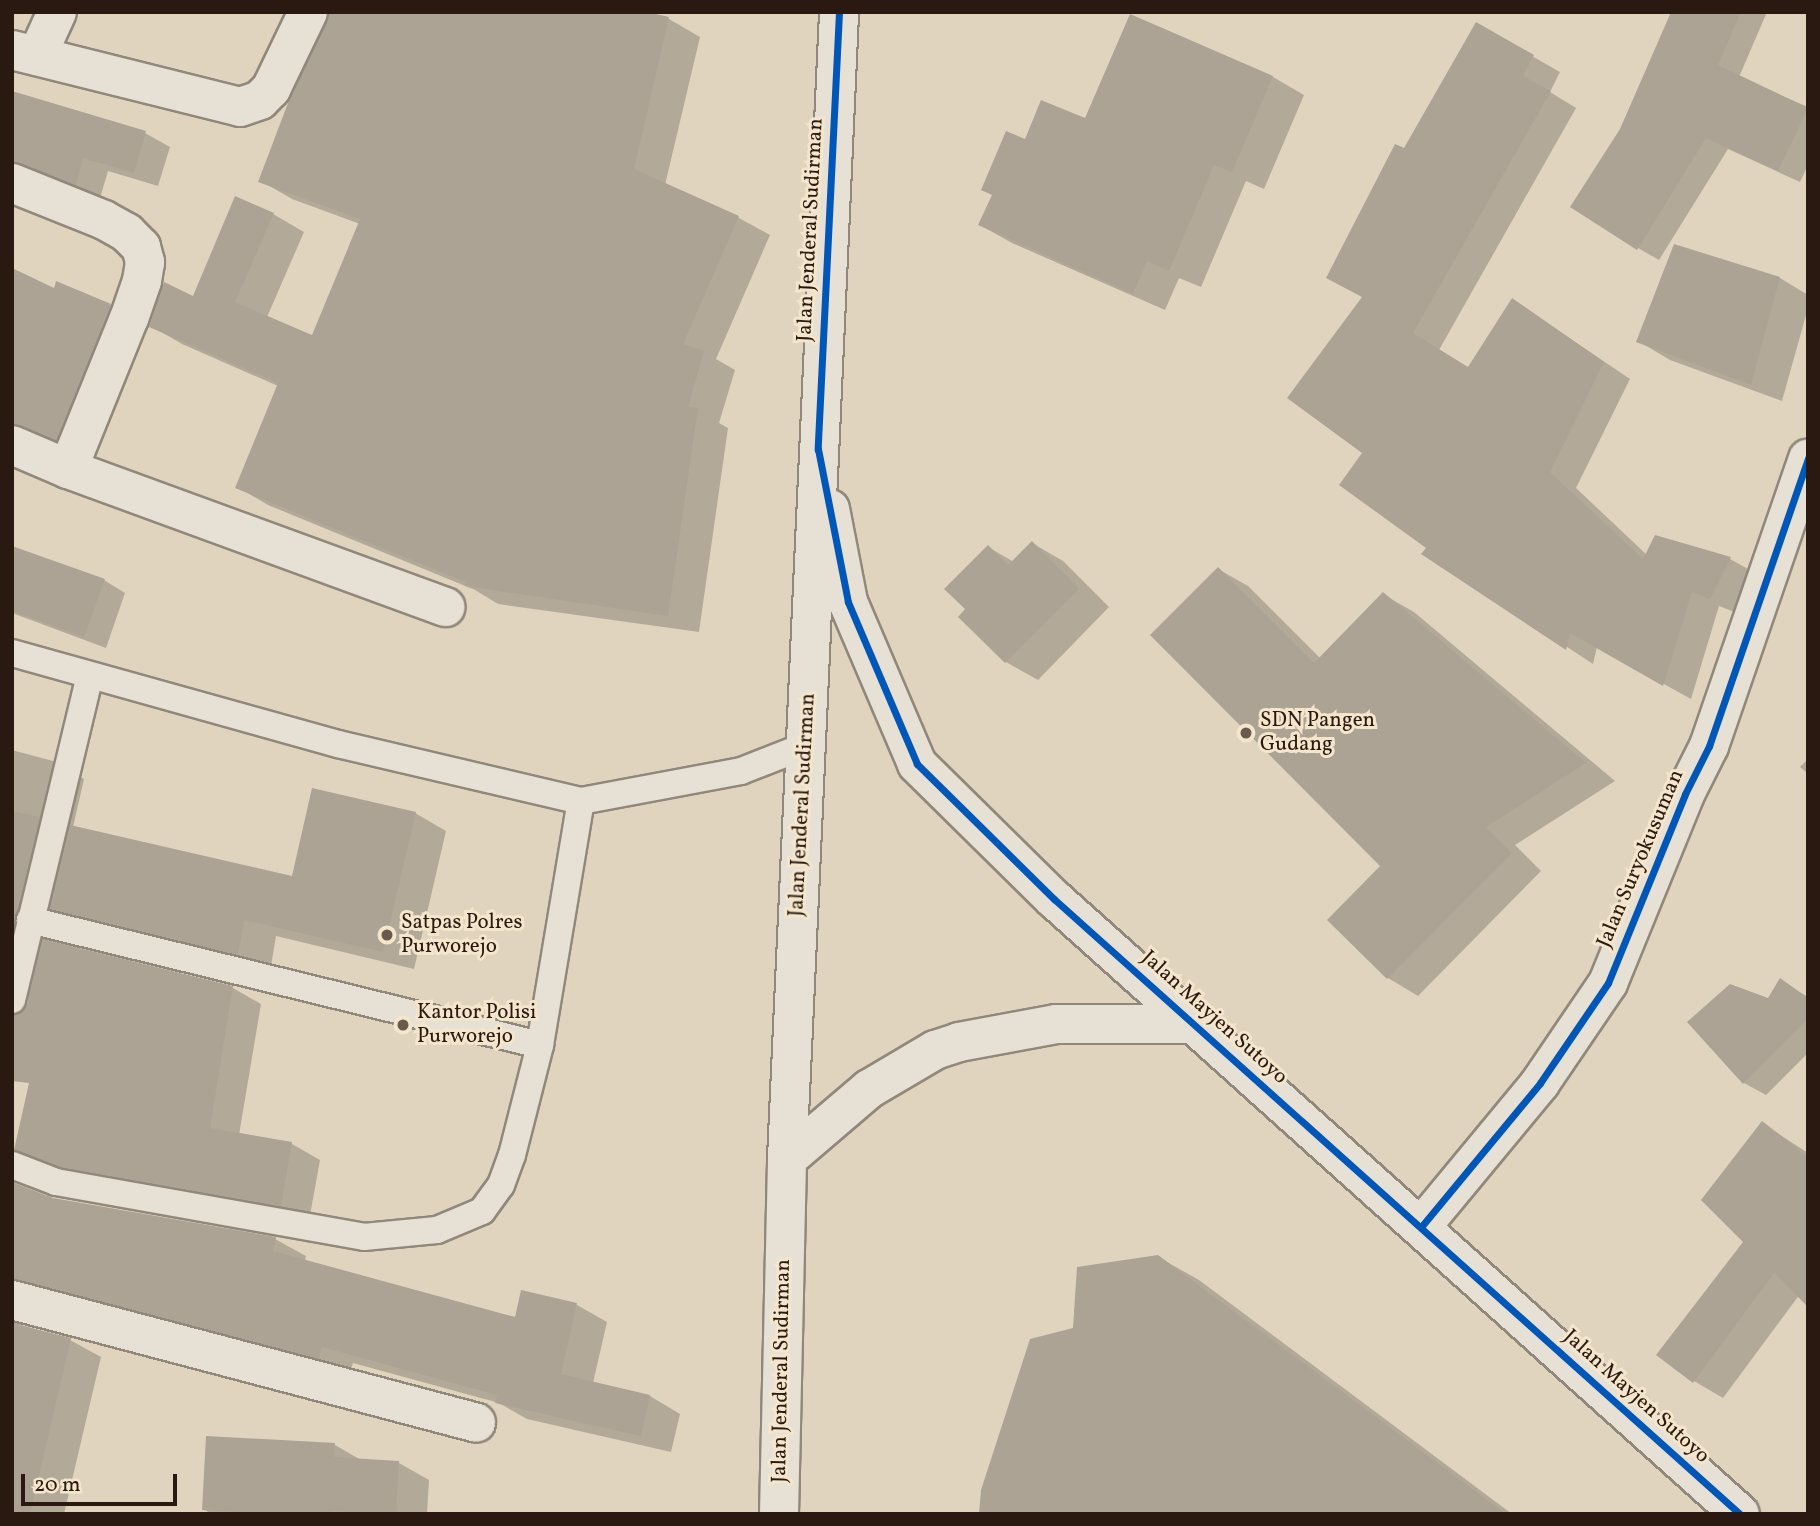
<!DOCTYPE html>
<style>
body{margin:0}
#map{position:relative;width:1820px;height:1526px;overflow:hidden;background:#e0d4bf;font-family:Vollkorn,serif}
div>[style]{position:absolute}
.shadow>*{inset:0;background:#0003}
.building>*{inset:0;background:#aca395}
.roads{filter:drop-shadow(2px 0 #91887b) drop-shadow(-2px 0 #91887b) drop-shadow(0 2px #91887b) drop-shadow(0 -2px #91887b)}
.service>*{height:26px;margin:-13px;padding:0 13px;transform-origin:13px;border-radius:13px;background:#e6e0d5}
.minor>*{height:38px;margin:-19px;padding:0 19px;transform-origin:19px;border-radius:19px;background:#e6e0d5}
.secondary>*{height:38px;margin:-19px;padding:0 19px;transform-origin:19px;border-radius:19px;background:#e6e0d5}
.cycleway>*{height:7px;margin:-3.5px;padding:0 3.5px;transform-origin:3.5px;border-radius:3.5px;background:#0057b8}
.dots>*{width:19px;height:19px;translate:-50% -50%;box-sizing:border-box;border:4px solid #f4e6cc;border-radius:50%}
span{translate:-50% -50%;white-space:nowrap;text-align:center;line-height:1.15;-webkit-text-stroke:6px #f4e6cc;paint-order:stroke}
.street-label{font-size:21px;color:#2a1910}
.poi-label{font-size:21px;color:#2a1910}
.left{translate:0 -50%;text-align:left}
.frame{position:absolute;inset:0;border:14px solid #2a1910;pointer-events:none}
.scale{position:absolute;left:21px;top:1474px;width:156px;height:32px;box-sizing:border-box;border:4px solid #2a1910;border-top:0;padding-left:9px;font-size:21px;line-height:24px;white-space:nowrap;color:#2a1910;-webkit-text-stroke:5px #f4e6cc;paint-order:stroke}
</style>
<div id="map">
<div class="shadow">
<div style="clip-path:polygon(640px 12px,669px 19px,700px 37px,665px 185px,739px 218px,770px 235px,716px 359px,735px 370px,719px 423px,728px 428px,699px 632px,498px 604px,475px 590px,268px 505px,237px 487px,278px 386px,182px 344px,151px 326px,193px 298px,273px 214px,304px 232px,267px 317px,313px 337px,360px 224px,292px 199px,261px 181px)"></div>
<div style="clip-path:polygon(1673px 12px,1767px 12px,1739px 77px,1808px 107px,1808px 165px,1800px 182px,1728px 149px,1659px 260px,1638px 248px)"></div>
<div style="clip-path:polygon(1131px 16px,1273px 77px,1304px 95px,1264px 189px,1246px 181px,1201px 287px,1179px 278px,1165px 310px,1012px 243px,980px 225px,1025px 142px,1086px 120px)"></div>
<div style="clip-path:polygon(1477px 25px,1560px 72px,1550px 92px,1576px 108px,1439px 350px,1469px 369px,1513px 300px,1630px 379px,1576px 488px,1647px 555px,1656px 537px,1730px 559px,1757px 574px,1737px 613px,1719px 606px,1691px 699px,1597px 647px,1593px 664px,1424px 553px,1429px 548px,1363px 298px,1405px 151px)"></div>
<div style="clip-path:polygon(12px 92px,145px 133px,170px 147px,158px 186px,108px 171px,100px 198px,35px 174px,12px 208px)"></div>
<div style="clip-path:polygon(12px 270px,55px 290px,110px 306px,134px 320px,81px 453px,12px 426px)"></div>
<div style="clip-path:polygon(1780px 278px,1808px 295px,1808px 308px,1782px 401px,1670px 360px,1638px 341px)"></div>
<div style="clip-path:polygon(1032px 543px,1063px 561px,1109px 607px,1038px 680px,1006px 662px,967px 609px,988px 547px,1014px 562px)"></div>
<div style="clip-path:polygon(12px 547px,104px 580px,125px 593px,106px 648px,12px 613px)"></div>
<div style="clip-path:polygon(1218px 569px,1248px 586px,1321px 659px,1384px 595px,1414px 612px,1615px 781px,1515px 845px,1541px 871px,1418px 996px,1388px 978px,1383px 866px)"></div>
<div style="clip-path:polygon(12px 750px,53px 761px,84px 779px,73px 827px,293px 879px,415px 813px,446px 831px,414px 969px,276px 936px,270px 972px,84px 926px,53px 909px,45px 942px,233px 988px,261px 1004px,239px 1135px,292px 1144px,320px 1160px,309px 1221px,90px 1182px,44px 1165px,16px 1149px,49px 1000px,31px 1001px,12px 996px)"></div>
<div style="clip-path:polygon(1808px 759px,1808px 774px,1800px 767px)"></div>
<div style="clip-path:polygon(1781px 981px,1808px 997px,1808px 1053px,1766px 1095px,1744px 1083px,1690px 1022px,1769px 1000px)"></div>
<div style="clip-path:polygon(1762px 1123px,1808px 1153px,1808px 1298px,1800px 1294px,1723px 1398px,1694px 1381px,1745px 1242px)"></div>
<div style="clip-path:polygon(12px 1184px,53px 1199px,275px 1239px,306px 1256px,305px 1261px,516px 1319px,522px 1292px,577px 1305px,607px 1322px,593px 1383px,650px 1396px,680px 1414px,671px 1452px,527px 1419px,499px 1403px,353px 1363px,349px 1375px,21px 1313px,21px 1325px,70px 1340px,101px 1357px,64px 1514px,12px 1514px)"></div>
<div style="clip-path:polygon(1158px 1257px,1199px 1280px,1512px 1514px,981px 1514px,1075px 1329px)"></div>
<div style="clip-path:polygon(335px 1445px,361px 1460px,399px 1463px,429px 1480px,427px 1514px,212px 1514px,203px 1509px)"></div>
</div>
<div class="building">
<div style="clip-path:polygon(330px 12px,647px 12px,669px 17px,634px 169px,739px 216px,683px 344px,704px 351px,688px 407px,698px 408px,668px 616px,465px 586px,465px 582px,235px 488px,278px 383px,149px 327px,164px 282px,193px 296px,235px 196px,274px 213px,235px 302px,312px 335px,360px 219px,258px 182px,288px 103px)"></div>
<div style="clip-path:polygon(1671px 12px,1741px 12px,1718px 65px,1808px 108px,1778px 171px,1706px 138px,1637px 250px,1570px 207px,1620px 129px)"></div>
<div style="clip-path:polygon(1130px 14px,1273px 76px,1232px 172px,1214px 165px,1169px 271px,1147px 261px,1133px 294px,978px 225px,992px 195px,981px 190px,1006px 131px,1025px 139px,1041px 100px,1085px 118px)"></div>
<div style="clip-path:polygon(1476px 22px,1534px 55px,1523px 76px,1551px 91px,1413px 333px,1468px 367px,1512px 298px,1604px 362px,1550px 472px,1643px 559px,1655px 535px,1731px 557px,1710px 599px,1692px 592px,1663px 686px,1570px 633px,1566px 650px,1421px 554px,1426px 548px,1339px 485px,1362px 453px,1287px 398px,1362px 297px,1326px 278px,1395px 144px,1404px 148px)"></div>
<div style="clip-path:polygon(12px 91px,146px 131px,134px 173px,83px 158px,76px 185px,12px 162px)"></div>
<div style="clip-path:polygon(1674px 244px,1780px 277px,1751px 385px,1636px 342px)"></div>
<div style="clip-path:polygon(12px 268px,54px 288px,56px 281px,111px 304px,56px 440px,12px 423px)"></div>
<div style="clip-path:polygon(1032px 541px,1079px 589px,1005px 663px,958px 617px,965px 609px,944px 589px,988px 545px,1008px 565px)"></div>
<div style="clip-path:polygon(12px 546px,105px 579px,84px 637px,12px 611px)"></div>
<div style="clip-path:polygon(1218px 567px,1314px 663px,1383px 592px,1586px 763px,1486px 827px,1512px 853px,1387px 979px,1327px 920px,1380px 866px,1150px 635px)"></div>
<div style="clip-path:polygon(312px 788px,416px 812px,383px 952px,244px 920px,238px 955px,50px 909px,70px 825px,292px 876px)"></div>
<div style="clip-path:polygon(12px 811px,40px 817px,12px 932px)"></div>
<div style="clip-path:polygon(43px 939px,233px 986px,210px 1128px,292px 1142px,281px 1206px,60px 1167px,14px 1150px,29px 1083px,12px 1081px,12px 1015px,23px 1011px,27px 1004px)"></div>
<div style="clip-path:polygon(1780px 978px,1808px 998px,1808px 1019px,1743px 1084px,1687px 1022px,1730px 984px,1768px 998px)"></div>
<div style="clip-path:polygon(1762px 1121px,1808px 1157px,1808px 1307px,1774px 1273px,1693px 1383px,1656px 1355px,1743px 1242px,1701px 1200px)"></div>
<div style="clip-path:polygon(12px 1182px,53px 1198px,276px 1237px,273px 1251px,515px 1317px,521px 1290px,577px 1303px,561px 1374px,650px 1395px,641px 1436px,495px 1403px,497px 1395px,322px 1347px,319px 1359px,12px 1279px)"></div>
<div style="clip-path:polygon(1158px 1255px,1506px 1514px,979px 1514px,981px 1490px,1030px 1339px,1073px 1328px,1077px 1267px)"></div>
<div style="clip-path:polygon(12px 1323px,71px 1338px,30px 1514px,12px 1514px)"></div>
<div style="clip-path:polygon(206px 1436px,335px 1443px,334px 1457px,399px 1461px,396px 1514px,331px 1511px,331px 1514px,272px 1514px,202px 1510px)"></div>
</div>
<div class="roads">
<div class="service">
<div style="left:12px;top:653px;width:338px;rotate:15.6deg"></div>
<div style="left:338px;top:744px;width:250px;rotate:13.2deg"></div>
<div style="left:581px;top:801px;width:163px;rotate:-10.6deg"></div>
<div style="left:741px;top:771px;width:69px;rotate:-21.3deg"></div>
<div style="left:30px;top:920px;width:525px;rotate:13.77deg"></div>
<div style="left:12px;top:1000px;width:333px;rotate:-76.5deg"></div>
<div style="left:12px;top:1165px;width:47px;rotate:21.1deg"></div>
<div style="left:56px;top:1182px;width:313px;rotate:10.1deg"></div>
<div style="left:364px;top:1237px;width:73px;rotate:-5.5deg"></div>
<div style="left:437px;top:1230px;width:49px;rotate:-22.9deg"></div>
<div style="left:482px;top:1211px;width:32px;rotate:-54deg"></div>
<div style="left:501px;top:1185px;width:32px;rotate:-70deg"></div>
<div style="left:512px;top:1155px;width:114px;rotate:-75.7deg"></div>
<div style="left:540px;top:1045px;width:247px;rotate:-80.5deg"></div>
</div>
<div class="minor">
<div style="left:12px;top:50px;width:235px;rotate:14deg"></div>
<div style="left:240px;top:107px;width:21px;rotate:-19deg"></div>
<div style="left:260px;top:100px;width:16px;rotate:-45deg"></div>
<div style="left:271px;top:89px;width:85px;rotate:-64.3deg"></div>
<div style="left:37px;top:56px;width:48px;rotate:-65.6deg"></div>
<div style="left:12px;top:183px;width:99px;rotate:21.9deg"></div>
<div style="left:104px;top:220px;width:26px;rotate:29deg"></div>
<div style="left:127px;top:233px;width:20px;rotate:45deg"></div>
<div style="left:141px;top:247px;width:16px;rotate:75deg"></div>
<div style="left:145px;top:262px;width:19px;rotate:99deg"></div>
<div style="left:142px;top:281px;width:39px;rotate:109deg"></div>
<div style="left:129px;top:318px;width:163px;rotate:112deg"></div>
<div style="left:12px;top:445px;width:61px;rotate:23.2deg"></div>
<div style="left:68px;top:469px;width:402px;rotate:20.1deg"></div>
<div style="left:1421px;top:1227px;width:187px;rotate:-50.4deg"></div>
<div style="left:1540px;top:1083px;width:121px;rotate:-55.8deg"></div>
<div style="left:1608px;top:983px;width:204px;rotate:-67.8deg"></div>
<div style="left:1685px;top:794px;width:54px;rotate:-63.4deg"></div>
<div style="left:1709px;top:746px;width:304px;rotate:-71deg"></div>
<div style="left:12px;top:1300px;width:480px;rotate:14.8deg"></div>
</div>
<div class="secondary">
<div style="left:830px;top:509px;width:95px;rotate:79deg"></div>
<div style="left:848px;top:602px;width:176px;rotate:66.9deg"></div>
<div style="left:917px;top:764px;width:192px;rotate:44.6deg"></div>
<div style="left:1054px;top:899px;width:921px;rotate:41.88deg"></div>
<div style="left:787px;top:1159px;width:108px;rotate:-40.5deg"></div>
<div style="left:869px;top:1089px;width:77px;rotate:-30.6deg"></div>
<div style="left:935px;top:1050px;width:25px;rotate:-18deg"></div>
<div style="left:959px;top:1042px;width:99px;rotate:-10.5deg"></div>
<div style="left:1056px;top:1024px;width:139px"></div>
<div style="left:779px;top:1514px;width:355px;rotate:-88.7deg"></div>
<div style="left:787px;top:1159px;width:1148px;rotate:-87.4deg"></div>
</div>
</div>
<div class="cycleway">
<div style="left:839px;top:12px;width:438px;rotate:92.8deg"></div>
<div style="left:818px;top:449px;width:156px;rotate:78.9deg"></div>
<div style="left:848px;top:602px;width:176px;rotate:66.9deg"></div>
<div style="left:917px;top:764px;width:192px;rotate:44.6deg"></div>
<div style="left:1054px;top:899px;width:921px;rotate:41.88deg"></div>
<div style="left:1421px;top:1227px;width:187px;rotate:-50.4deg"></div>
<div style="left:1540px;top:1083px;width:121px;rotate:-55.8deg"></div>
<div style="left:1608px;top:983px;width:204px;rotate:-67.8deg"></div>
<div style="left:1685px;top:794px;width:54px;rotate:-63.4deg"></div>
<div style="left:1709px;top:746px;width:304px;rotate:-71deg"></div>
</div>
<div class="dots">
<div style="left:1246px;top:733px;background:#6a5a4d"></div>
<div style="left:387px;top:935px;background:#6a5a4d"></div>
<div style="left:403px;top:1025px;background:#6a5a4d"></div>
</div>
<div class="street-label">
<span style="left:811px;top:230px;rotate:-87deg">Jalan Jenderal Sudirman</span>
<span style="left:803px;top:805px;rotate:-87deg">Jalan Jenderal Sudirman</span>
<span style="left:1641px;top:859px;rotate:-67deg">Jalan Suryokusuman</span>
<span style="left:1214px;top:1018px;rotate:42deg">Jalan Mayjen Sutoyo</span>
<span style="left:782px;top:1371px;rotate:-89deg">Jalan Jenderal Sudirman</span>
<span style="left:1636px;top:1397px;rotate:42deg">Jalan Mayjen Sutoyo</span>
</div>
<div class="poi-label">
<span class="left" style="left:1260px;top:733px">SDN Pangen<br>Gudang</span>
<span class="left" style="left:401px;top:935px">Satpas Polres<br>Purworejo</span>
<span class="left" style="left:417px;top:1025px">Kantor Polisi<br>Purworejo</span>
</div>
<div class="frame"></div>
<div class="scale">20 m</div>
</div>
